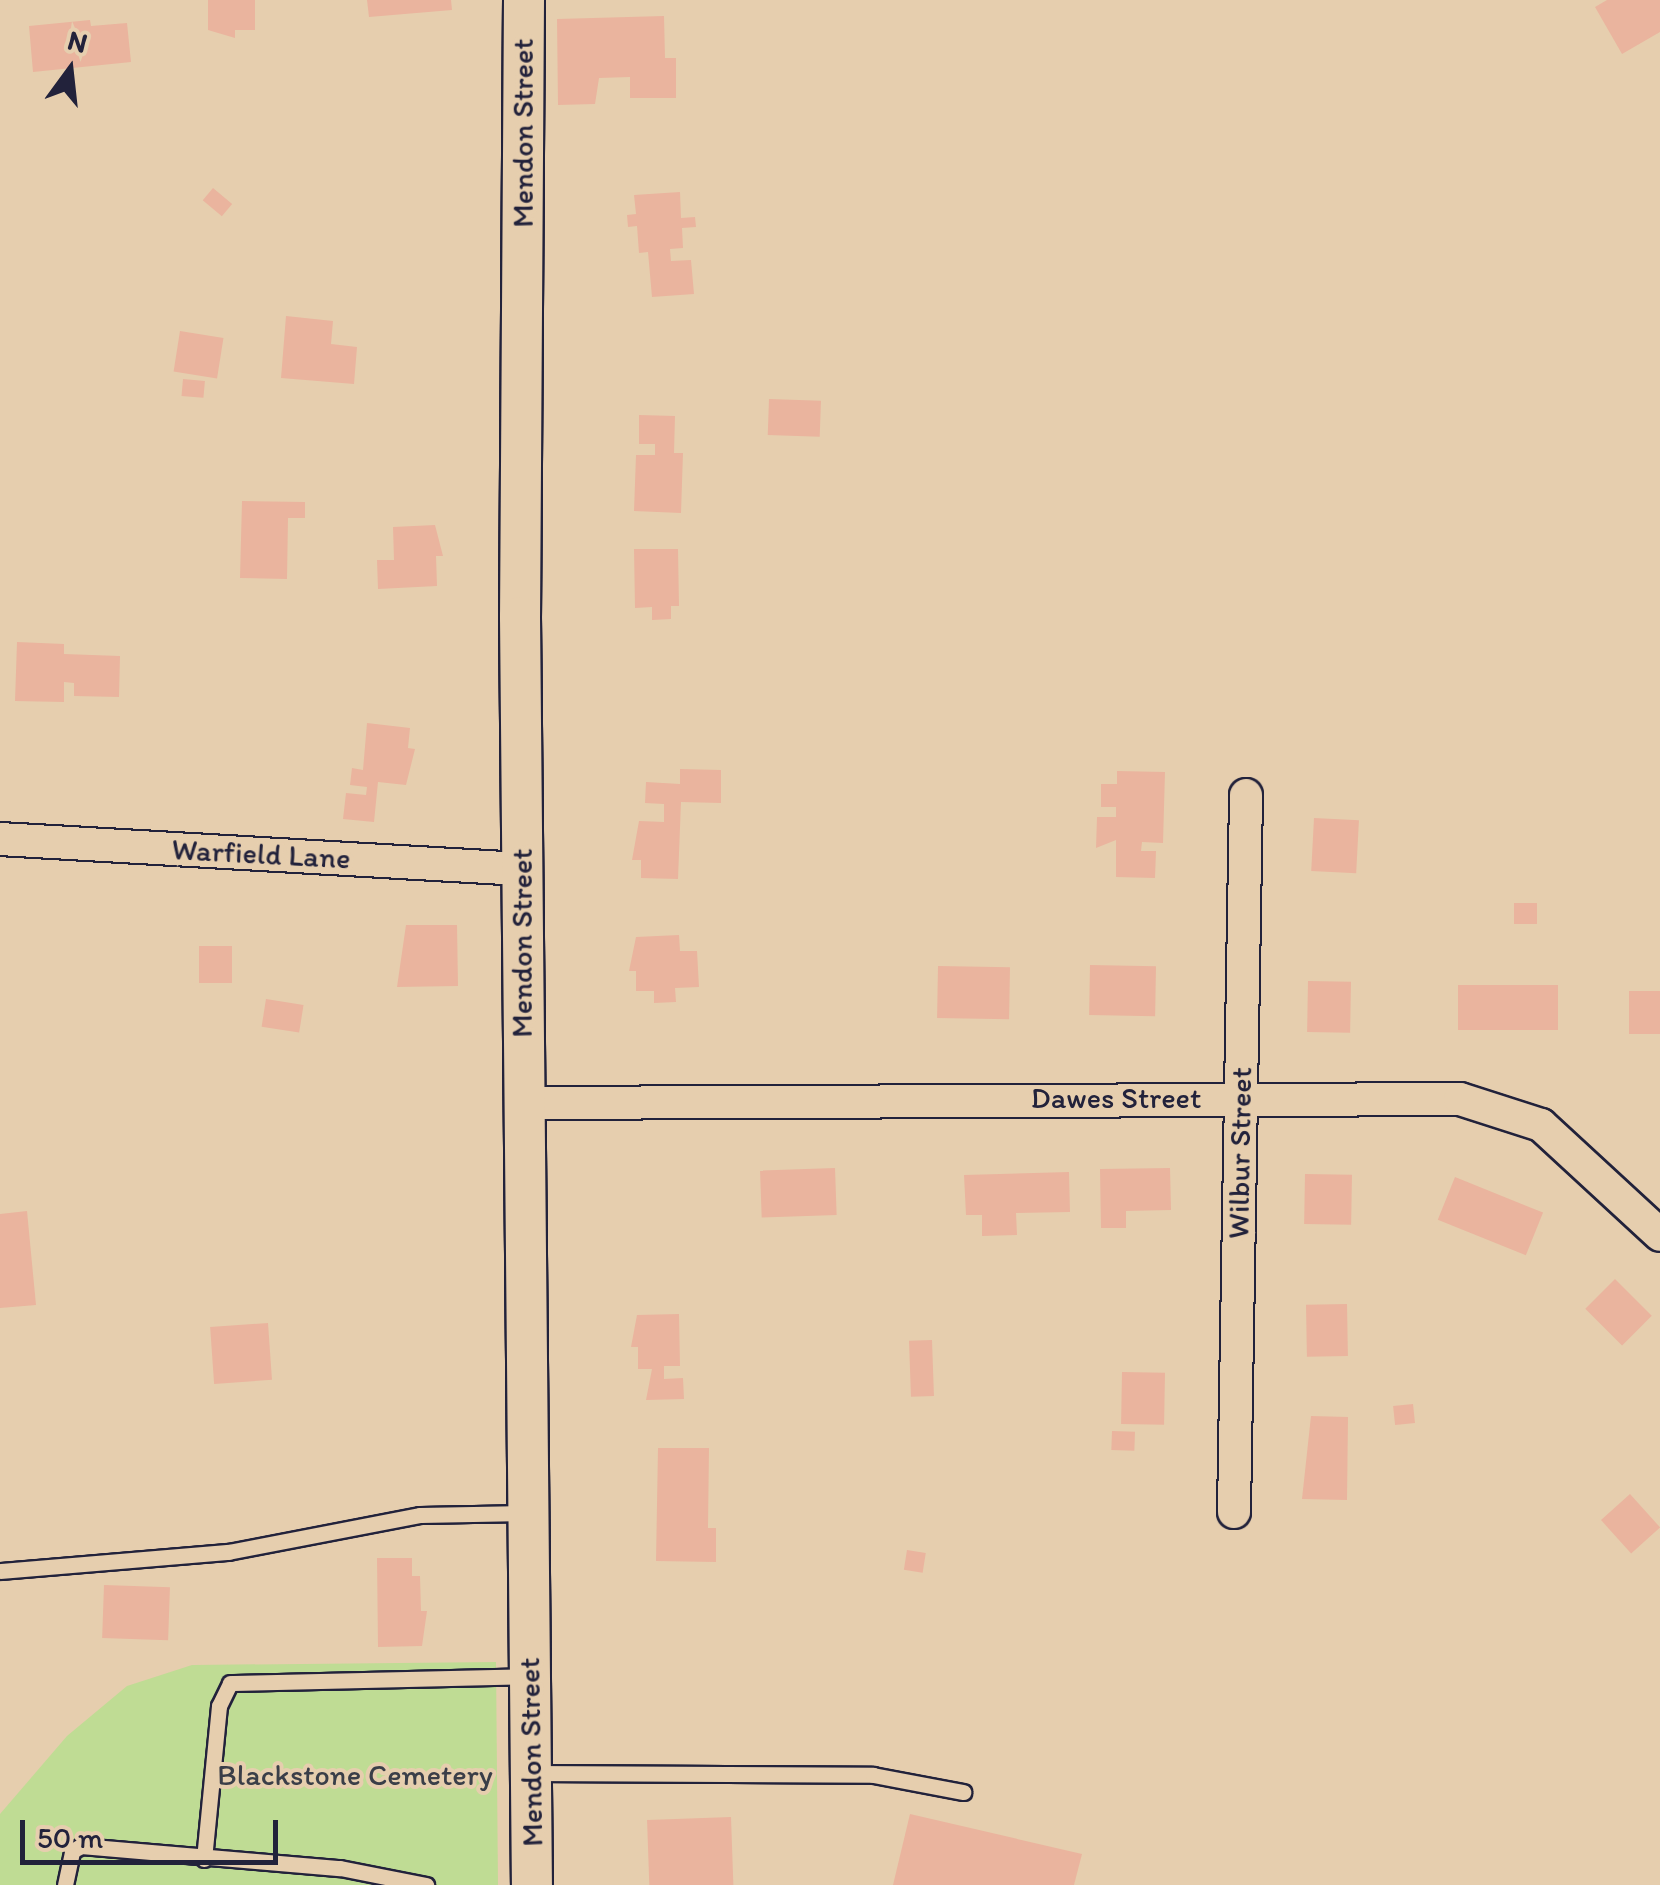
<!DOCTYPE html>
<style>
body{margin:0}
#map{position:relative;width:1660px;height:1885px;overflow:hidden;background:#e6ceae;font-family:Itim,sans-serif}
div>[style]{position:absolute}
.green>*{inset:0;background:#bfdc94}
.building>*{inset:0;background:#eab49e;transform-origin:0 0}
.roads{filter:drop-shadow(2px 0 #22223b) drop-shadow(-2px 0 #22223b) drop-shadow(0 2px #22223b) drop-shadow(0 -2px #22223b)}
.service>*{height:15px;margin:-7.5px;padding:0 7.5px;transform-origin:7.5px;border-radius:7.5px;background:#e6ceae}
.minor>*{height:32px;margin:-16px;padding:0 16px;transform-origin:16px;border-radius:16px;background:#e6ceae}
.tertiary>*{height:40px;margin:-20px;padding:0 20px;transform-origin:20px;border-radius:20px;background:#e6ceae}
span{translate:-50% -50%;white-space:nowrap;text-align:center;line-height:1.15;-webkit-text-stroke:8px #e6ceae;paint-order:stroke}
.street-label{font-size:30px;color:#22223b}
.park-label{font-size:30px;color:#3a3e48}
.north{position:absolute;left:20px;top:20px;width:100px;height:100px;-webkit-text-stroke:8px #e6ceae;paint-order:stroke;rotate:15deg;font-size:28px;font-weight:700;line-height:40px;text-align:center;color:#22223b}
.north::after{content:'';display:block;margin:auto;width:35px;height:45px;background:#22223b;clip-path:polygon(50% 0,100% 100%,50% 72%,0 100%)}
.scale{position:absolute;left:20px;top:1820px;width:258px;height:45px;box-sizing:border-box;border:5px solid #22223b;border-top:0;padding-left:12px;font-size:30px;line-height:35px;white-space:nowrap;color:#22223b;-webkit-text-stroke:8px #e6ceae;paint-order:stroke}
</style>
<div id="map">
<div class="green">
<div style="clip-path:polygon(496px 1662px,498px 1885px,0 1885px,0 1814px,67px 1736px,127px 1686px,192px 1665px)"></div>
</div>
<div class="building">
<div style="clip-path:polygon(208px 0,255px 0,255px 30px,235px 30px,235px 38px,208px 30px)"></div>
<div style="clip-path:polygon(367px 0,451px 0,452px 10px,369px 17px)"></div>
<div style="clip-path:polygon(1607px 0,1660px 0,1660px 32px,1622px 54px,1595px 7px)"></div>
<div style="clip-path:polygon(664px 16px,665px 58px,676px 58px,676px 98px,630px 98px,630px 77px,599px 78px,595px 104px,558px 105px,557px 19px)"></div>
<div style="clip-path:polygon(90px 20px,91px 26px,127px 23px,131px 62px,33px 72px,29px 26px)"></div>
<div style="left:213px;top:188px;width:25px;height:16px;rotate:40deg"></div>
<div style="clip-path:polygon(680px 192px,681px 218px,695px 217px,696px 227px,682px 228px,683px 248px,670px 249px,671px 261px,691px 260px,694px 294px,652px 297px,648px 252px,639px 253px,637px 226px,628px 227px,627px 215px,636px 214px,634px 195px)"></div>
<div style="clip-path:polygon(286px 316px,333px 321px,331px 344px,357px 347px,354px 384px,281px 378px)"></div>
<div style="left:180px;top:331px;width:44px;height:41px;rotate:9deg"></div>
<div style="left:183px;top:379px;width:22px;height:17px;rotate:5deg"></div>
<div style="left:769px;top:399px;width:52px;height:36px;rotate:2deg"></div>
<div style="clip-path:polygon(639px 415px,675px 416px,674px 453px,683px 453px,681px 513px,634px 511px,636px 455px,655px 455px,655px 444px,639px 444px)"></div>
<div style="clip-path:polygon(242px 501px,305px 502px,305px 518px,288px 518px,287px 579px,240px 578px)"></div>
<div style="clip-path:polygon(435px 525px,443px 556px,436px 556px,437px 586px,378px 589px,377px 560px,394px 560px,393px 527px)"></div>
<div style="clip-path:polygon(634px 549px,678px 549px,679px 606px,671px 606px,671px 619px,652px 620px,652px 607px,635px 608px)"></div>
<div style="clip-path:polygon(17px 642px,64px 644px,64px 654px,120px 656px,119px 697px,74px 696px,74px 683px,64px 682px,64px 702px,15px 701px)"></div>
<div style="clip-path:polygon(367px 723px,410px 728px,408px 748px,415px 749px,406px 785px,378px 782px,374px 822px,343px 819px,346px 793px,366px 795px,367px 787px,350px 785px,352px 768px,363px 770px)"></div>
<div style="clip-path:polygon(680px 769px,721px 770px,721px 803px,681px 802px,678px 879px,641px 878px,641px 860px,632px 860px,639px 821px,664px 822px,664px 804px,645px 803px,646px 782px,680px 784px)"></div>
<div style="clip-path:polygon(1117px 771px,1165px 772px,1163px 843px,1142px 842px,1141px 851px,1156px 851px,1155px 878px,1116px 877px,1116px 840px,1096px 848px,1097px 817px,1116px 817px,1116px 807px,1101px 807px,1101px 784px,1117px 784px)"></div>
<div style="left:1314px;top:818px;width:45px;height:53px;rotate:3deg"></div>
<div style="left:1537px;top:903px;width:21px;height:23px;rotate:90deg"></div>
<div style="clip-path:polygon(406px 925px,457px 925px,458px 986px,397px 987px)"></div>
<div style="clip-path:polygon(679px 935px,680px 951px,697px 951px,699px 987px,675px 988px,676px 1002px,654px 1003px,654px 991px,636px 991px,636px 971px,629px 971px,636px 937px)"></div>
<div style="left:199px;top:946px;width:33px;height:37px"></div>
<div style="left:1090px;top:965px;width:66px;height:50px;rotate:1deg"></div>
<div style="left:938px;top:966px;width:72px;height:52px;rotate:1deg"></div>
<div style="left:1308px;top:981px;width:43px;height:51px;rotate:1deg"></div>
<div style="left:1558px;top:985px;width:45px;height:100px;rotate:90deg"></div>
<div style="left:1629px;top:991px;width:31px;height:43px"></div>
<div style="left:266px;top:999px;width:38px;height:28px;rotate:9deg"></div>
<div style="left:835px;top:1168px;width:47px;height:75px;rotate:88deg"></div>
<div style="clip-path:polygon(1170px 1168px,1171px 1210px,1126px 1211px,1126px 1228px,1101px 1228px,1100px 1169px)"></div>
<div style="clip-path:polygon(1069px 1172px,1070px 1212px,1016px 1213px,1017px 1235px,982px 1236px,982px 1215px,966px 1215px,964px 1175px)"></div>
<div style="left:1305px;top:1174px;width:47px;height:50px;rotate:1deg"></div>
<div style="left:1455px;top:1177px;width:95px;height:46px;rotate:22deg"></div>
<div style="clip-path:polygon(27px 1211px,36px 1305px,0 1308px,0 1214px)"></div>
<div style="left:1615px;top:1279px;width:52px;height:42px;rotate:45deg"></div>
<div style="left:1347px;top:1304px;width:52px;height:41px;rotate:89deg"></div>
<div style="clip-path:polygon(679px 1314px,680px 1366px,664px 1366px,664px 1379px,683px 1378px,684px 1399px,646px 1400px,652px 1369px,638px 1369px,638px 1347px,631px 1347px,637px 1315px)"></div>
<div style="left:268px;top:1323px;width:57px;height:58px;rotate:86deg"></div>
<div style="left:932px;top:1340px;width:56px;height:23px;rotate:88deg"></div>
<div style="left:1122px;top:1372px;width:43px;height:52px;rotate:1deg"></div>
<div style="left:1413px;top:1404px;width:19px;height:20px;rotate:84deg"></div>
<div style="clip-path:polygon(1311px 1416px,1348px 1417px,1347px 1500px,1302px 1499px)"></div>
<div style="left:1112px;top:1431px;width:23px;height:19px;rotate:2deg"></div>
<div style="clip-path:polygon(658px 1448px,709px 1448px,708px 1528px,716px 1528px,716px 1562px,656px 1561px)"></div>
<div style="left:1630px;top:1494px;width:45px;height:39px;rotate:48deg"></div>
<div style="left:907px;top:1550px;width:19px;height:20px;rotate:9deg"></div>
<div style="clip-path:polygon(377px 1558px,412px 1558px,412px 1576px,420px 1576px,421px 1611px,427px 1611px,422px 1646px,378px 1647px)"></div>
<div style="left:104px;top:1585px;width:66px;height:53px;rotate:2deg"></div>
<div style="clip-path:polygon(910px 1814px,1082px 1854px,1074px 1885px,893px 1885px)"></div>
<div style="left:731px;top:1817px;width:68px;height:84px;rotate:88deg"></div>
</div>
<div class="roads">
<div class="service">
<div style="left:0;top:1571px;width:229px;rotate:-4.8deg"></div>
<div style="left:228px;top:1552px;width:196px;rotate:-10.9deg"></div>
<div style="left:420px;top:1515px;width:106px;rotate:-1.1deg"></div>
<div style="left:531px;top:1773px;width:342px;rotate:0.3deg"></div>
<div style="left:873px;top:1775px;width:92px;rotate:10.7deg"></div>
<div style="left:204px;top:1859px;width:154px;rotate:-84.4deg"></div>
<div style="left:219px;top:1706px;width:25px;rotate:-64deg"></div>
<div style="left:230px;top:1683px;width:300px;rotate:-1.3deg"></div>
<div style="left:65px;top:1885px;width:35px;rotate:-78deg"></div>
<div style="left:72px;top:1851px;width:10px;rotate:-29deg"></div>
<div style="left:81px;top:1846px;width:260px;rotate:4.9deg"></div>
<div style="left:340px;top:1868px;width:88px;rotate:11.2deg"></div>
</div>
<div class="minor">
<div style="left:0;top:839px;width:523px;rotate:3.29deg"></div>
<div style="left:523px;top:1103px;width:937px;rotate:-0.24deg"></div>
<div style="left:1460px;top:1099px;width:85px;rotate:17.8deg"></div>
<div style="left:1541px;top:1125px;width:162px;rotate:42.7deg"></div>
<div style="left:1234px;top:1512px;width:717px;rotate:-89.04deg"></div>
</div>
<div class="tertiary">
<div style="left:524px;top:0;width:617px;rotate:90.37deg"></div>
<div style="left:520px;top:617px;width:1268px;rotate:89.46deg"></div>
</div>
</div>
<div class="street-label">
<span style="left:523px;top:133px;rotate:-90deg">Mendon Street</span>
<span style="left:261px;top:854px;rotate:3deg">Warfield Lane</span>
<span style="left:522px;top:943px;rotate:-90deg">Mendon Street</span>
<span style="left:1116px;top:1098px">Dawes Street</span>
<span style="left:1240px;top:1153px;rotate:-89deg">Wilbur Street</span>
<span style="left:531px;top:1752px;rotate:-91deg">Mendon Street</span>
</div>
<div class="park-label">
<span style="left:355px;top:1775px">Blackstone Cemetery</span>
</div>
<div class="north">N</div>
<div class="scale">50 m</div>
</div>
